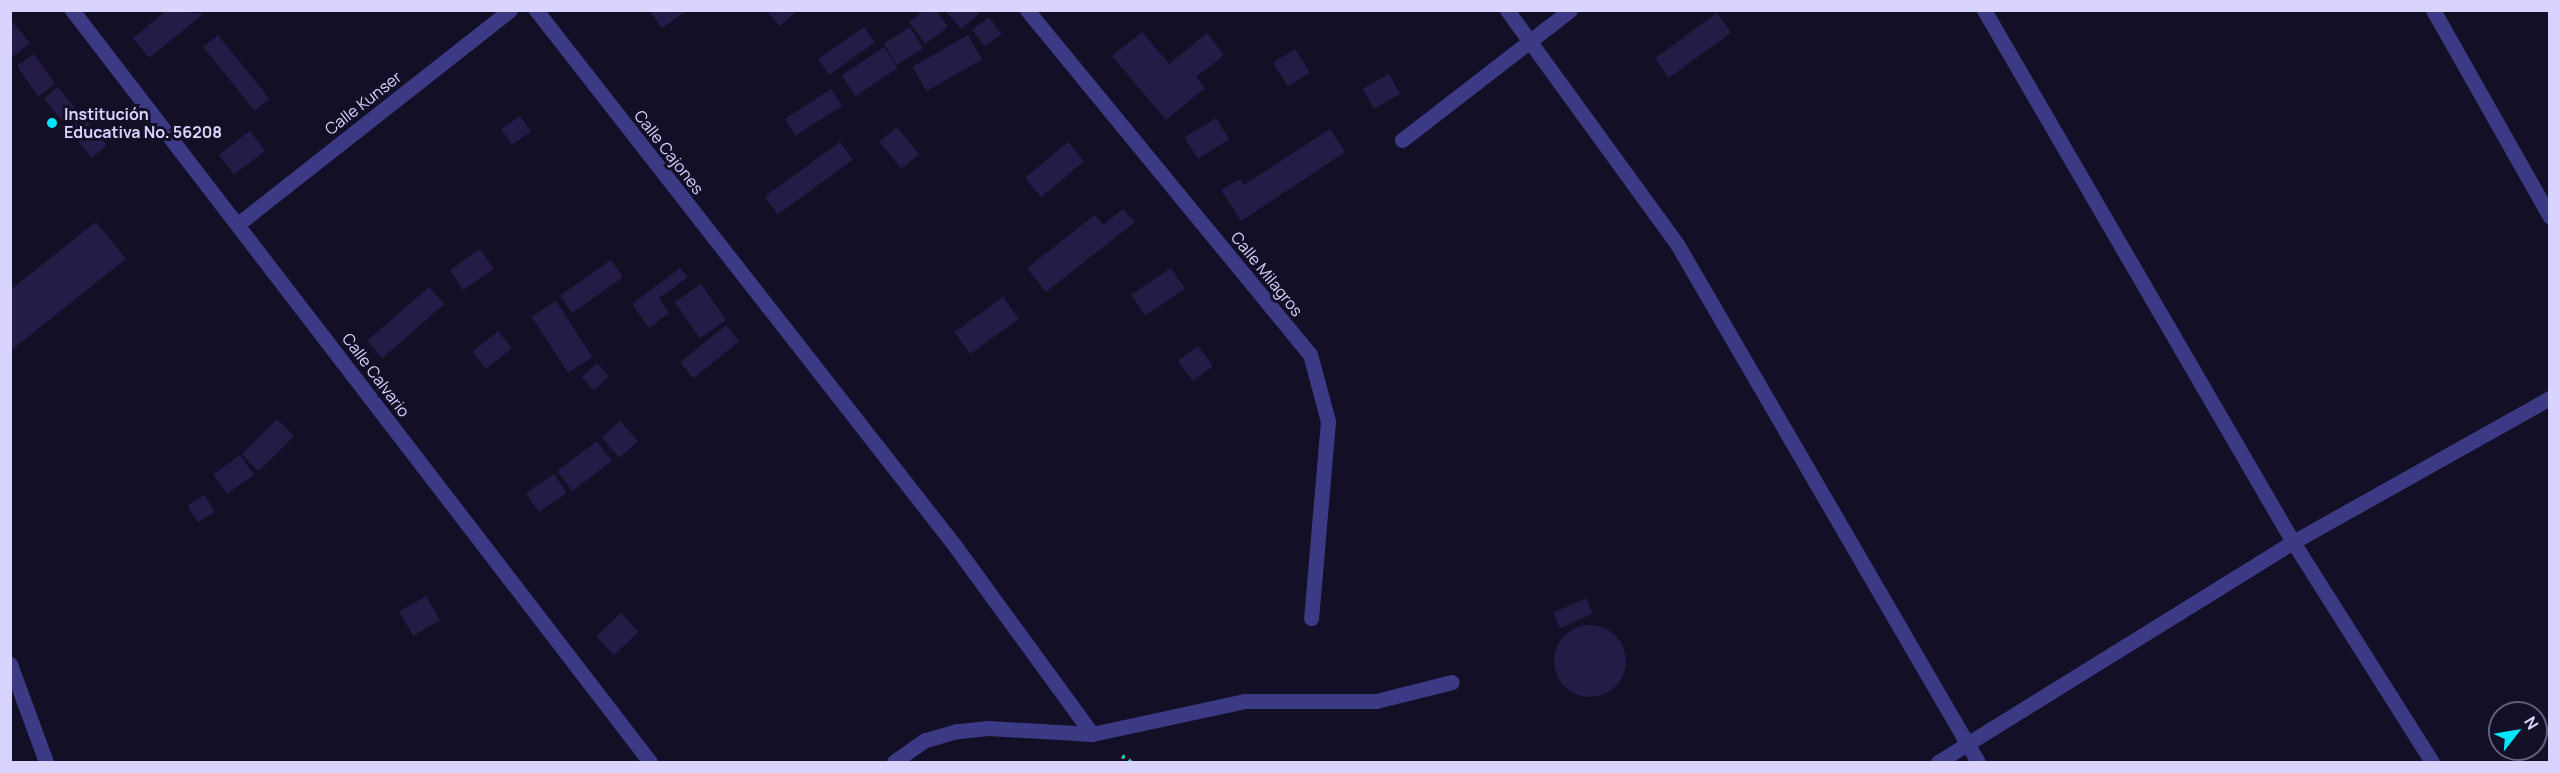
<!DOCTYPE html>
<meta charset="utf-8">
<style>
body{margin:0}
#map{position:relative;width:2560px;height:773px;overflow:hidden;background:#130f26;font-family:Manrope,sans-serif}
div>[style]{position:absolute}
.building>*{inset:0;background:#241b47;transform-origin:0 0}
.round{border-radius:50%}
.path>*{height:4px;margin-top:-2px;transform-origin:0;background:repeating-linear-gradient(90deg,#2fb8b0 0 3px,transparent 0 7.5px)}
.lane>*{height:15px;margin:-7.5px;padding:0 7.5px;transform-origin:7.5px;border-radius:7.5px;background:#3d3a85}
.street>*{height:15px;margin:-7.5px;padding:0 7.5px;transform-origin:7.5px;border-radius:7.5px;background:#3d3a85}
.dots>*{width:16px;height:16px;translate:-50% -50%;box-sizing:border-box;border:3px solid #130f26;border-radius:50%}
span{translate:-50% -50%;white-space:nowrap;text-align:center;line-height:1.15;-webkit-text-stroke:6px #130f26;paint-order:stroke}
.street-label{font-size:16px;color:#d9d4ff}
.poi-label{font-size:16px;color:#d9d4ff;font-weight:700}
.left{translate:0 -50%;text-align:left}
.frame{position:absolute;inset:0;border:12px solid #d9d4ff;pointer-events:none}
.north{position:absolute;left:2488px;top:701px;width:60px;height:60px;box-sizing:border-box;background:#130f26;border:2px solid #625e7d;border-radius:50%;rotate:59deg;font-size:16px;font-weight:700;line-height:24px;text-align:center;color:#d9d4ff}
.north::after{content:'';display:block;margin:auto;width:21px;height:27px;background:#00e5ff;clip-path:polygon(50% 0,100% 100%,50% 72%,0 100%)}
</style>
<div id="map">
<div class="building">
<div style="clip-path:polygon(167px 10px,203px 14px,149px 58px,133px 38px)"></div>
<div style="clip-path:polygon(649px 10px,688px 10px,662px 28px)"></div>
<div style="clip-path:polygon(766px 10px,798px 10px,780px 26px)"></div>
<div style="clip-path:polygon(924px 10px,936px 10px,948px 27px,925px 44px,909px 22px)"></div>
<div style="clip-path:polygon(945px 10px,976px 10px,979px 14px,961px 29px)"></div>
<div style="left:1717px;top:13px;width:24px;height:77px;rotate:54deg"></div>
<div style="left:989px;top:17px;width:21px;height:21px;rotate:53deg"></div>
<div style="clip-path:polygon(10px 19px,30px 43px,10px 59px)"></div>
<div style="left:864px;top:27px;width:19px;height:56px;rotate:55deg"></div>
<div style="left:910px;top:27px;width:25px;height:31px;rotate:58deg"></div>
<div style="clip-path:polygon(1142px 32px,1169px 64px,1207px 33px,1224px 55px,1196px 77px,1205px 88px,1166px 120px,1112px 56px)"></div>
<div style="left:218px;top:35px;width:82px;height:19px;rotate:51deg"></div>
<div style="left:968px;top:35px;width:28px;height:64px;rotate:60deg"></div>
<div style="left:884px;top:47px;width:25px;height:51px;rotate:56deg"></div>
<div style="left:1295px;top:49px;width:28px;height:26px;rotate:58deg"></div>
<div style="left:34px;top:54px;width:37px;height:21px;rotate:55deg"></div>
<div style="left:1389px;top:74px;width:23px;height:30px;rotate:61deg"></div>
<div style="left:58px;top:87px;width:33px;height:18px;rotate:51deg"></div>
<div style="left:831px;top:89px;width:20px;height:55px;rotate:57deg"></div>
<div style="left:82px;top:115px;width:39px;height:20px;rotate:50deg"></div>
<div style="left:520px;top:116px;width:19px;height:23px;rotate:55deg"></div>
<div style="left:1216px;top:118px;width:25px;height:37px;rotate:58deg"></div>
<div style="left:897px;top:127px;width:35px;height:23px;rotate:51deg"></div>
<div style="clip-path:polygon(1330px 129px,1345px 152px,1241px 221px,1221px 190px,1240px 179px,1244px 185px)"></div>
<div style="left:250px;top:131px;width:25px;height:39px;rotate:53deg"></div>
<div style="left:840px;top:142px;width:22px;height:93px;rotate:54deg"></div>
<div style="left:1068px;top:142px;width:25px;height:56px;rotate:50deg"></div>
<div style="clip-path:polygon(1123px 209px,1135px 222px,1046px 292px,1027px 268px,1095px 215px,1103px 225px)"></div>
<div style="clip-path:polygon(96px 222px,126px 259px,10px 351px,10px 290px)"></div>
<div style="left:480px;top:249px;width:24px;height:37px;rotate:55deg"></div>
<div style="left:611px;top:260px;width:21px;height:62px;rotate:55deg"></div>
<div style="clip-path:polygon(680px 268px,688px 277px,659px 298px,669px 313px,649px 328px,632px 304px)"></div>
<div style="left:1171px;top:268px;width:25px;height:48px;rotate:56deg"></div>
<div style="left:701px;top:284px;width:44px;height:32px;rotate:55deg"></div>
<div style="left:429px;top:287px;width:23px;height:82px;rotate:49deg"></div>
<div style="left:1003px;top:297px;width:27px;height:60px;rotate:54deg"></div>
<div style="left:556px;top:301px;width:67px;height:29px;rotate:57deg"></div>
<div style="left:726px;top:325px;width:21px;height:59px;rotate:51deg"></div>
<div style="left:498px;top:331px;width:22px;height:33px;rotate:51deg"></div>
<div style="left:1198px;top:346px;width:25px;height:25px;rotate:53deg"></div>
<div style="left:597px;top:363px;width:18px;height:21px;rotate:47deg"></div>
<div style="left:277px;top:419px;width:24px;height:50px;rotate:45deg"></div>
<div style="left:620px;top:421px;width:27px;height:25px;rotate:48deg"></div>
<div style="left:597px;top:441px;width:25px;height:50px;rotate:53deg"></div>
<div style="left:240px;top:455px;width:24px;height:33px;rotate:54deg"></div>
<div style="left:554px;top:474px;width:23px;height:34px;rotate:56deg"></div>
<div style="left:204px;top:495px;width:20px;height:20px;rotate:57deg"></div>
<div style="left:426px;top:596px;width:28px;height:31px;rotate:60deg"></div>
<div style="left:1586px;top:598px;width:17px;height:36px;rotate:66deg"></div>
<div style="left:621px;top:613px;width:26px;height:34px;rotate:47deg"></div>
<div class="round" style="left:1554px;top:625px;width:72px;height:72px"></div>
</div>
<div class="path">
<div style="left:1122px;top:756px;width:11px;rotate:34deg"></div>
</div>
<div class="lane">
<div style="left:1092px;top:734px;width:157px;rotate:-12.2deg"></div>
<div style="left:1245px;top:701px;width:131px"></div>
<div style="left:1376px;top:701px;width:78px;rotate:-14deg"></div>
</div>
<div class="street">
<div style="left:72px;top:10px;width:948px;rotate:52.45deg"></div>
<div style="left:536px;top:10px;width:680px;rotate:51.98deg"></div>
<div style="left:955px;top:546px;width:233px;rotate:53.9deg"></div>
<div style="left:1092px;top:734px;width:104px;rotate:-176.7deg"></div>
<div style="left:988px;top:728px;width:31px;rotate:174deg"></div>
<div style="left:957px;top:731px;width:33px;rotate:164deg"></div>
<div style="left:925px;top:740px;width:38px;rotate:145deg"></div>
<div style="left:1027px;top:10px;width:445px;rotate:50.6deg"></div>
<div style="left:1310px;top:354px;width:69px;rotate:75deg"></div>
<div style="left:1328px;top:421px;width:198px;rotate:94.9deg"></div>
<div style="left:1507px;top:10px;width:289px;rotate:54deg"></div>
<div style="left:1677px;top:244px;width:599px;rotate:59.84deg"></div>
<div style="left:1984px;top:10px;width:615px;rotate:59.85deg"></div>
<div style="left:2293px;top:542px;width:260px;rotate:57.7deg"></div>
<div style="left:2433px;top:10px;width:238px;rotate:60.5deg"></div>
<div style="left:1402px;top:140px;width:212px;rotate:-37.7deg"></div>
<div style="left:238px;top:224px;width:346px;rotate:-38.2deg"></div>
<div style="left:10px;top:664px;width:104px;rotate:69.8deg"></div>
<div style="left:1938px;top:762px;width:418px;rotate:-31.8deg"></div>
<div style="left:2293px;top:542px;width:295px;rotate:-29.3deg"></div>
</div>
<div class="dots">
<div style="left:52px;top:123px;background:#00e5ff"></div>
</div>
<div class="street-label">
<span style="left:363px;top:103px;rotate:-38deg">Calle Kunser</span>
<span style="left:669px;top:152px;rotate:52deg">Calle Cajones</span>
<span style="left:1267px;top:274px;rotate:51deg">Calle Milagros</span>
<span style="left:376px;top:375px;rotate:53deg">Calle Calvario</span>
</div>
<div class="poi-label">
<span class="left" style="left:64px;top:123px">Institución<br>Educativa No. 56208</span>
</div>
<div class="frame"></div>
<div class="north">N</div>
</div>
